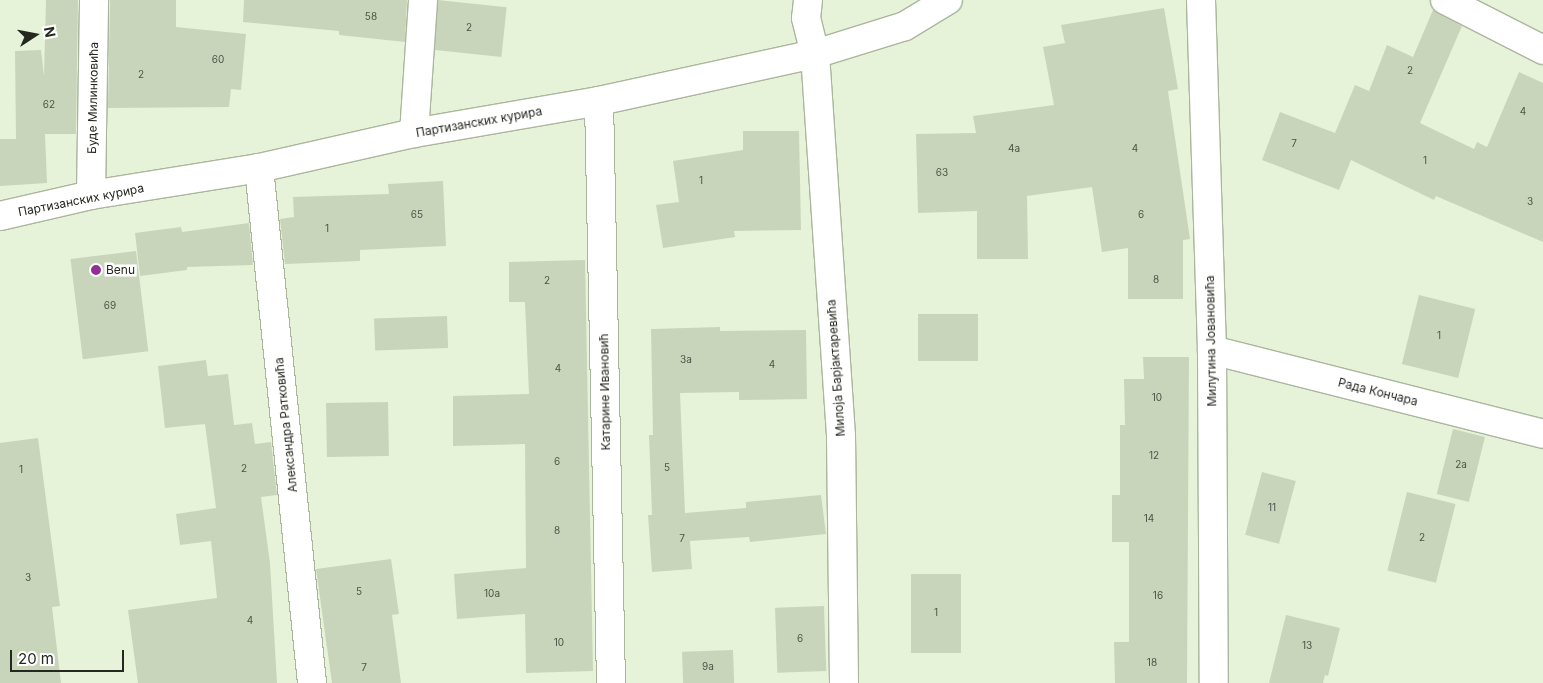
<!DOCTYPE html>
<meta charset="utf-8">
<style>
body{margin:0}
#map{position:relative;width:1543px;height:683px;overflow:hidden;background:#e7f3d9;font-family:Inter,sans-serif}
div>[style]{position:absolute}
.building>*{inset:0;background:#c9d5bb;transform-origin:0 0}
.roads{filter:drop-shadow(1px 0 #abb69d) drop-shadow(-1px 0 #abb69d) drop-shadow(0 1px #abb69d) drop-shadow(0 -1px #abb69d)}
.minor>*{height:28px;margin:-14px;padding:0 14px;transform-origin:14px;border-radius:14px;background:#fff}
.tertiary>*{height:28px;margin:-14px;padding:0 14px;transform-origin:14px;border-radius:14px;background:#fff}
.dots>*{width:14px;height:14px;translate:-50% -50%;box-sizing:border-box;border:2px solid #fff;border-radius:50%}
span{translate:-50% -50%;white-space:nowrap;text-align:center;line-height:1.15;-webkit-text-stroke:5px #fff;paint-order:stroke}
.number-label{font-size:10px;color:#4d5346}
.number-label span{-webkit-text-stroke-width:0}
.street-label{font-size:12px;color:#24281f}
.poi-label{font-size:12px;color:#24281f}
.left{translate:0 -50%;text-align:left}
.north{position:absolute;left:10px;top:10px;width:50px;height:50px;-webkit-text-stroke:4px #fff;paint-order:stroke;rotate:79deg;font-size:14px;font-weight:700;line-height:20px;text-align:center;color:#24281f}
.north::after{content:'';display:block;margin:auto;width:18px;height:22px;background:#24281f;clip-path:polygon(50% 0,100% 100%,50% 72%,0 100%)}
.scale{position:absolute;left:10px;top:650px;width:114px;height:22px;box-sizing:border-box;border:2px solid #24281f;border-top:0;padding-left:6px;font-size:15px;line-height:18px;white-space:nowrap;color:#24281f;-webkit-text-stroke:4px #fff;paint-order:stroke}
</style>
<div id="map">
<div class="building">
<div style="clip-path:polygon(46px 0,78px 0,76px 134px,45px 134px,47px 183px,0 186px,0 139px,16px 139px,15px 51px,41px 50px,44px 76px)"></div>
<div style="clip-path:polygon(110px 0,176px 0,176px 27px,246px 34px,241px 90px,231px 89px,229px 107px,108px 108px)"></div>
<div style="clip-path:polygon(244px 0,407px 0,405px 42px,339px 35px,339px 31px,243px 22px)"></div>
<div style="left:438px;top:0;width:69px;height:50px;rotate:6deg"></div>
<div style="clip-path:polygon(1164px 8px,1178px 89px,1168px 91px,1190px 239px,1183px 240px,1183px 299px,1128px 299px,1128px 248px,1102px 252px,1092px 187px,1027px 196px,1028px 259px,977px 259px,977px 211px,918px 213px,916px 134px,976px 133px,973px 116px,1054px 105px,1043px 47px,1065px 43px,1061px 25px)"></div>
<div style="clip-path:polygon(1433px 10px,1462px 26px,1420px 123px,1474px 149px,1477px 142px,1487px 147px,1519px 72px,1543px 83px,1543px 242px,1436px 196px,1434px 200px,1351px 160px,1339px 190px,1262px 160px,1280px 112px,1335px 133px,1355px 85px,1369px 91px,1387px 45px,1413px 57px)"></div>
<div style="clip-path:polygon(743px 131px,799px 131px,801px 230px,734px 231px,735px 237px,663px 248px,656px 205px,679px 202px,673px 161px,743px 150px)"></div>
<div style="clip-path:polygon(443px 181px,446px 246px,360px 250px,360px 261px,285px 264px,280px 219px,294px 217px,293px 197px,389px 194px,388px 184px)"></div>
<div style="clip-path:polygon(249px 223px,253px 265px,187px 267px,187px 270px,140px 276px,135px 233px,181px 227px,182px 232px)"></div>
<div style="left:136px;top:251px;width:101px;height:66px;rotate:83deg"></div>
<div style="clip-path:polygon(585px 260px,593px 671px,526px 673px,525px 614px,457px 619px,454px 574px,526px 568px,525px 444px,453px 446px,453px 396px,529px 394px,525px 302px,509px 302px,509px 262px)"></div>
<div style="left:1419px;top:295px;width:58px;height:71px;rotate:14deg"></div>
<div style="left:918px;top:314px;width:60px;height:47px"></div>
<div style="left:447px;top:316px;width:32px;height:73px;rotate:88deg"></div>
<div style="clip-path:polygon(720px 327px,720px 331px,806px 330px,807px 399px,739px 400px,739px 392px,680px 393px,685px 513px,746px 508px,746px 502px,821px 495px,826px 534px,750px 542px,749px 537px,690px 541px,692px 569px,652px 572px,648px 515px,652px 515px,649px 435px,653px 435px,651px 329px)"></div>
<div style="clip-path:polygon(1143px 357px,1189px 357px,1187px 683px,1115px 683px,1114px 642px,1129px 642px,1129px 542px,1112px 542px,1112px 495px,1120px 495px,1120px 425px,1125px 425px,1124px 379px,1144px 379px)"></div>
<div style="clip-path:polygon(206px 360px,208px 376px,228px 374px,234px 425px,252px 423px,255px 444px,271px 442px,277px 495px,261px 497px,270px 563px,277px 683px,138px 683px,128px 610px,217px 598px,211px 541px,180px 545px,176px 514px,216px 508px,205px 424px,165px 428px,158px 366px)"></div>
<div style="left:388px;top:402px;width:54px;height:62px;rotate:89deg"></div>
<div style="left:1453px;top:429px;width:33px;height:67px;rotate:14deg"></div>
<div style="clip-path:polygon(38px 438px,60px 606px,52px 607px,61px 683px,0 683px,0 443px)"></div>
<div style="left:1262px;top:472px;width:35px;height:65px;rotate:15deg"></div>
<div style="left:1407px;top:492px;width:50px;height:81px;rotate:14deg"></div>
<div style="clip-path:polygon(391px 559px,399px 614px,392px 615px,401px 683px,332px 683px,316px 569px)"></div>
<div style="left:911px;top:574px;width:50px;height:79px"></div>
<div style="left:824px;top:606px;width:65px;height:49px;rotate:88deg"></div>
<div style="clip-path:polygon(1286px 615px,1340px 628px,1328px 676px,1325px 675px,1323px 683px,1269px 683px)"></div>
<div style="left:733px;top:650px;width:33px;height:51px;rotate:88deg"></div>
</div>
<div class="roads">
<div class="minor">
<div style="left:808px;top:0;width:18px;rotate:96deg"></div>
<div style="left:806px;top:18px;width:37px;rotate:76deg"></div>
<div style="left:815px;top:54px;width:383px;rotate:86.1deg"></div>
<div style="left:841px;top:436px;width:247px;rotate:89.3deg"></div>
<div style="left:1201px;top:0;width:350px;rotate:88.2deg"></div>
<div style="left:1212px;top:350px;width:333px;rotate:89.7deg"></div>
<div style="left:1445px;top:0;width:110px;rotate:27deg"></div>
<div style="left:599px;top:101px;width:582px;rotate:88.82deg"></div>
<div style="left:414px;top:133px;width:133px;rotate:-86.1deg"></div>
<div style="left:259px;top:168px;width:518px;rotate:84.12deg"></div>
<div style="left:91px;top:195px;width:195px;rotate:-89.1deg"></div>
<div style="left:1212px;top:350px;width:341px;rotate:14.2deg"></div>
</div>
<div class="tertiary">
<div style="left:0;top:216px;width:93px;rotate:-13deg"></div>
<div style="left:91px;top:195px;width:170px;rotate:-9.1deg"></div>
<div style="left:259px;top:168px;width:159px;rotate:-12.7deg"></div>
<div style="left:414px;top:133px;width:188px;rotate:-9.8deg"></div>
<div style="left:599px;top:101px;width:221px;rotate:-12.3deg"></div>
<div style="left:815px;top:54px;width:94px;rotate:-17.3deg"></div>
<div style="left:905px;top:26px;width:50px;rotate:-31.2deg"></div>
</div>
</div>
<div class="dots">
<div style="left:96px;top:270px;background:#922f96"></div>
</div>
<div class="number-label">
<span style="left:371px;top:17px">58</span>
<span style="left:469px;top:28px">2</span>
<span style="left:218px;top:60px">60</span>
<span style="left:1410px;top:71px">2</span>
<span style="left:141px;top:75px">2</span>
<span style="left:49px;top:105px">62</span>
<span style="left:1523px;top:112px">4</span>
<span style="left:1294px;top:144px">7</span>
<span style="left:1014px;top:149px">4a</span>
<span style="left:1135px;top:149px">4</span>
<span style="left:1425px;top:161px">1</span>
<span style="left:942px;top:173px">63</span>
<span style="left:701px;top:181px">1</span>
<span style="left:1530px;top:202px">3</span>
<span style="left:417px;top:215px">65</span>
<span style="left:1141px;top:215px">6</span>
<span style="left:327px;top:229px">1</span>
<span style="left:1156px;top:280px">8</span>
<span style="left:547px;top:281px">2</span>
<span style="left:110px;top:306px">69</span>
<span style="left:1439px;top:336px">1</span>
<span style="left:686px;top:360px">3a</span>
<span style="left:772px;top:365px">4</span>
<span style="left:558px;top:369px">4</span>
<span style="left:1157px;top:398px">10</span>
<span style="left:1154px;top:456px">12</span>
<span style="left:557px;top:462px">6</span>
<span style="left:1461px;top:465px">2a</span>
<span style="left:667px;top:468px">5</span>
<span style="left:244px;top:469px">2</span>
<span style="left:21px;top:470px">1</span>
<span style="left:1272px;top:508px">11</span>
<span style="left:1149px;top:519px">14</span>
<span style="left:557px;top:531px">8</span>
<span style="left:1422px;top:538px">2</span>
<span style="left:682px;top:539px">7</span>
<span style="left:28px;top:578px">3</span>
<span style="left:359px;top:592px">5</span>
<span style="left:492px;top:594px">10a</span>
<span style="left:1158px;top:596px">16</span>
<span style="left:936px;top:613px">1</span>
<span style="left:250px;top:621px">4</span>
<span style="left:800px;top:639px">6</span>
<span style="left:559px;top:643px">10</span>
<span style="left:1307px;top:646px">13</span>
<span style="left:1152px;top:663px">18</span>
<span style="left:708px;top:667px">9a</span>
<span style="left:364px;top:668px">7</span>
</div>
<div class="street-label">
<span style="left:93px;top:98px;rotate:-89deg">Буде Милинковића</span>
<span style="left:479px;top:122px;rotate:-10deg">Партизанских курира</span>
<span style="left:81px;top:200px;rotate:-11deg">Партизанских курира</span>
<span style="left:1211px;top:341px;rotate:-91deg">Милутина Јовановића</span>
<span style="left:836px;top:368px;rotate:-94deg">Милоја Барјактаревића</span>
<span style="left:605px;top:392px;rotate:-91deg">Катарине Ивановић</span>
<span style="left:1378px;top:392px;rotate:14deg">Рада Кончара</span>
<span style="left:286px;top:425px;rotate:-96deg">Александра Ратковића</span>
</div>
<div class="poi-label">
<span class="left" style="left:106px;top:270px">Benu</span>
</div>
<div class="north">N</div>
<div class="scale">20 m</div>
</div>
